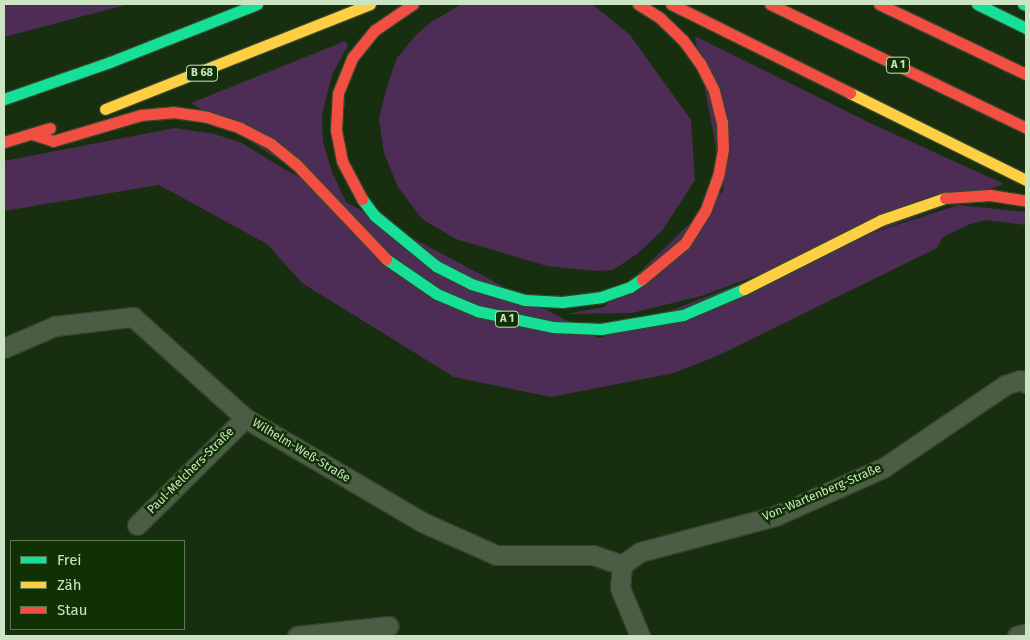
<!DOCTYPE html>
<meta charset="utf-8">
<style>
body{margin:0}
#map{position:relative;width:1030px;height:640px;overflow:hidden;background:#172f0e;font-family:"Fira Sans",sans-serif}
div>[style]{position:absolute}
.green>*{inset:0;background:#4d2d55}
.roads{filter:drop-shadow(1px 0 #34452e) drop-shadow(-1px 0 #34452e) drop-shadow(0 1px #34452e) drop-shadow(0 -1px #34452e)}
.street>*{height:19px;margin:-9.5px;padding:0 9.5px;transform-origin:9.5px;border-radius:9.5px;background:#4c5d46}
.fast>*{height:11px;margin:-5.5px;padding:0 5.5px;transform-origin:5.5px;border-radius:5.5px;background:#16e098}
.slow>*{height:11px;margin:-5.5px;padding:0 5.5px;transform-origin:5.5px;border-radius:5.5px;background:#ffcf43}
.jam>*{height:11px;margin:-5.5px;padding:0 5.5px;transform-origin:5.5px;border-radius:5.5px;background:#f24e42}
span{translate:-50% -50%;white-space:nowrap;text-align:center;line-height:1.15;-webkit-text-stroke:5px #103104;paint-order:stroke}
.shield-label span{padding:1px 4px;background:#103104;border:1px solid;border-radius:4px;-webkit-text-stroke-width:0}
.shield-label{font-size:11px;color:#cbe4c4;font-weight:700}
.street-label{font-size:12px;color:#cbe4c4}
.frame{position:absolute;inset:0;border:5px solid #cbe4c4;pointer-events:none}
.legend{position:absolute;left:10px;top:540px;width:175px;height:90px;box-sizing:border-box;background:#103104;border:1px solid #5b7951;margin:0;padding:6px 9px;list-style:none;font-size:15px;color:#cbe4c4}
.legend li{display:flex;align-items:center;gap:10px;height:25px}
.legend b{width:25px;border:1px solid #5b7951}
</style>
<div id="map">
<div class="green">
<div style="clip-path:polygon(4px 4px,129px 4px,4px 37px)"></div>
<div style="clip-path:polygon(462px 4px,592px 4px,630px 35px,691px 120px,695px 180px,662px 231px,637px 254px,613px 270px,594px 271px,547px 266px,456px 239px,422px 219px,398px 187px,384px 153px,379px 119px,387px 86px,397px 58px,416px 35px,431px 22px)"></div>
<div style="clip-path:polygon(695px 36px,868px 122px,1004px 184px,701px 296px,632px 313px,566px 314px,604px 307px,724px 190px)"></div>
<div style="clip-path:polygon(345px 41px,348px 45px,332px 75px,322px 115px,323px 142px,332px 172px,347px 204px,191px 103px)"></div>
<div style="clip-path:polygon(175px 128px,215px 134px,242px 143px,284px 169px,599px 338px,881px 230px,958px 205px,1026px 212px,1026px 225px,986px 220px,970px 224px,943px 237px,937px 248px,717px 356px,674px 373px,551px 397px,454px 377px,302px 283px,267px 244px,159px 185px,4px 211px,4px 161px)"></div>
</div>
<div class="roads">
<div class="street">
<div style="left:4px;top:348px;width:56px;rotate:-23.3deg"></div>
<div style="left:55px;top:326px;width:79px;rotate:-6.6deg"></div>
<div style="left:133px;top:317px;width:151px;rotate:42deg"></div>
<div style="left:245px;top:418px;width:205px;rotate:30.4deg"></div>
<div style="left:422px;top:522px;width:81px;rotate:24deg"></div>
<div style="left:496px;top:555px;width:97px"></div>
<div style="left:593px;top:555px;width:31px;rotate:19deg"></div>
<div style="left:137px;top:525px;width:152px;rotate:-44.7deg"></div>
<div style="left:297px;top:636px;width:92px;rotate:-6.3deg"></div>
<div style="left:640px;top:636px;width:52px;rotate:-112.6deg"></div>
<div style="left:620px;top:588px;width:23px;rotate:-85deg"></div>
<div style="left:622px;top:565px;width:22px;rotate:-36deg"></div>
<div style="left:640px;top:552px;width:140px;rotate:-14.9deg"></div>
<div style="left:775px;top:516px;width:118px;rotate:-24deg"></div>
<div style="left:883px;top:468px;width:148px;rotate:-34.2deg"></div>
<div style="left:1005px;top:385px;width:16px;rotate:-18deg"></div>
<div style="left:1020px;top:380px;width:7px;rotate:27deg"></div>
<div style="left:1017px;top:636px;width:9px;rotate:-18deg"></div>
</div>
<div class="fast">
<div style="left:977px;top:4px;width:55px;rotate:26.1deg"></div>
<div style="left:1023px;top:4px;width:3px;rotate:18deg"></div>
<div style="left:4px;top:99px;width:112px;rotate:-19.2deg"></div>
<div style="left:110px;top:62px;width:158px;rotate:-21.5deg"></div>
<div style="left:362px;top:199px;width:21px;rotate:53deg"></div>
<div style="left:375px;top:216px;width:79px;rotate:39.3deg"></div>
<div style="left:436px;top:266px;width:39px;rotate:27deg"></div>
<div style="left:471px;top:284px;width:56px;rotate:16.5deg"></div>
<div style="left:525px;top:300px;width:37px;rotate:3deg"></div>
<div style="left:562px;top:302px;width:39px;rotate:-7deg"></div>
<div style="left:601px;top:297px;width:31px;rotate:-19deg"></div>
<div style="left:630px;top:287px;width:14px;rotate:-34deg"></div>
<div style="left:386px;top:259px;width:62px;rotate:34.5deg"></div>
<div style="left:437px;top:294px;width:43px;rotate:23deg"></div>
<div style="left:477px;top:311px;width:78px;rotate:11.9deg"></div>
<div style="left:553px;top:327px;width:48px;rotate:2.4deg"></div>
<div style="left:601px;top:329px;width:83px;rotate:-9.7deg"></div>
<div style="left:683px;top:315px;width:66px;rotate:-23.1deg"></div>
</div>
<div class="slow">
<div style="left:850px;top:93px;width:196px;rotate:26.3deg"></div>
<div style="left:105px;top:109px;width:285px;rotate:-21.6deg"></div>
<div style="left:744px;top:289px;width:153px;rotate:-26.7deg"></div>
<div style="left:881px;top:220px;width:68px;rotate:-19deg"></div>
</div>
<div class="jam">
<div style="left:638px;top:4px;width:26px;rotate:32deg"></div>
<div style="left:660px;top:18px;width:32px;rotate:44deg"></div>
<div style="left:683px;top:40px;width:29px;rotate:54deg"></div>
<div style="left:700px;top:63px;width:31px;rotate:63deg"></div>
<div style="left:714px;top:91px;width:32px;rotate:76deg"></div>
<div style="left:722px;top:122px;width:27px;rotate:88deg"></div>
<div style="left:723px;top:149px;width:27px;rotate:100deg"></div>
<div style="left:718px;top:176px;width:37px;rotate:110deg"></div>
<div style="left:705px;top:211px;width:39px;rotate:122deg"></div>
<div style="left:684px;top:244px;width:55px;rotate:140.2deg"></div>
<div style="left:671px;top:4px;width:200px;rotate:26.4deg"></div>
<div style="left:770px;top:4px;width:284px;rotate:25.8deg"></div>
<div style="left:879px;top:4px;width:163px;rotate:25.5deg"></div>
<div style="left:32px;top:134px;width:22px;rotate:18deg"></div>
<div style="left:53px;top:141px;width:92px;rotate:-16.5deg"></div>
<div style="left:141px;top:115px;width:32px;rotate:-5deg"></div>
<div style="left:173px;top:112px;width:34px;rotate:8deg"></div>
<div style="left:207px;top:117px;width:35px;rotate:18deg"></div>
<div style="left:240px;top:128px;width:35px;rotate:27deg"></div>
<div style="left:271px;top:144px;width:32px;rotate:39deg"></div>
<div style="left:296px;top:164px;width:131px;rotate:46.5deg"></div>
<div style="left:4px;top:142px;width:48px;rotate:-16.9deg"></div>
<div style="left:945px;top:198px;width:45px;rotate:-3.8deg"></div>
<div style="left:990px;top:195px;width:36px;rotate:9deg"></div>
<div style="left:362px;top:199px;width:43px;rotate:-117.8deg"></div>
<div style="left:342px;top:161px;width:32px;rotate:-101deg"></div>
<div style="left:336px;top:130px;width:37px;rotate:-87deg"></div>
<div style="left:338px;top:93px;width:38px;rotate:-68deg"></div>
<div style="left:352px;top:58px;width:36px;rotate:-51deg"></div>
<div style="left:375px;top:30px;width:46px;rotate:-34.4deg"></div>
</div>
</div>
<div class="shield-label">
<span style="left:898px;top:65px">A 1</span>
<span style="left:202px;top:73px">B 68</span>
<span style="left:507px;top:319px">A 1</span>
</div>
<div class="street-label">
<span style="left:301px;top:451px;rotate:31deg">Wilhelm-Weß-Straße</span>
<span style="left:191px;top:471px;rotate:-45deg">Paul-Melchers-Straße</span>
<span style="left:822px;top:493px;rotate:-23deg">Von-Wartenberg-Straße</span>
</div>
<div class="frame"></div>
<ul class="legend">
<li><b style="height:6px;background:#16e098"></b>Frei</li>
<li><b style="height:6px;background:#ffcf43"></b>Zäh</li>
<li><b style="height:6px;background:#f24e42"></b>Stau</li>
</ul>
</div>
